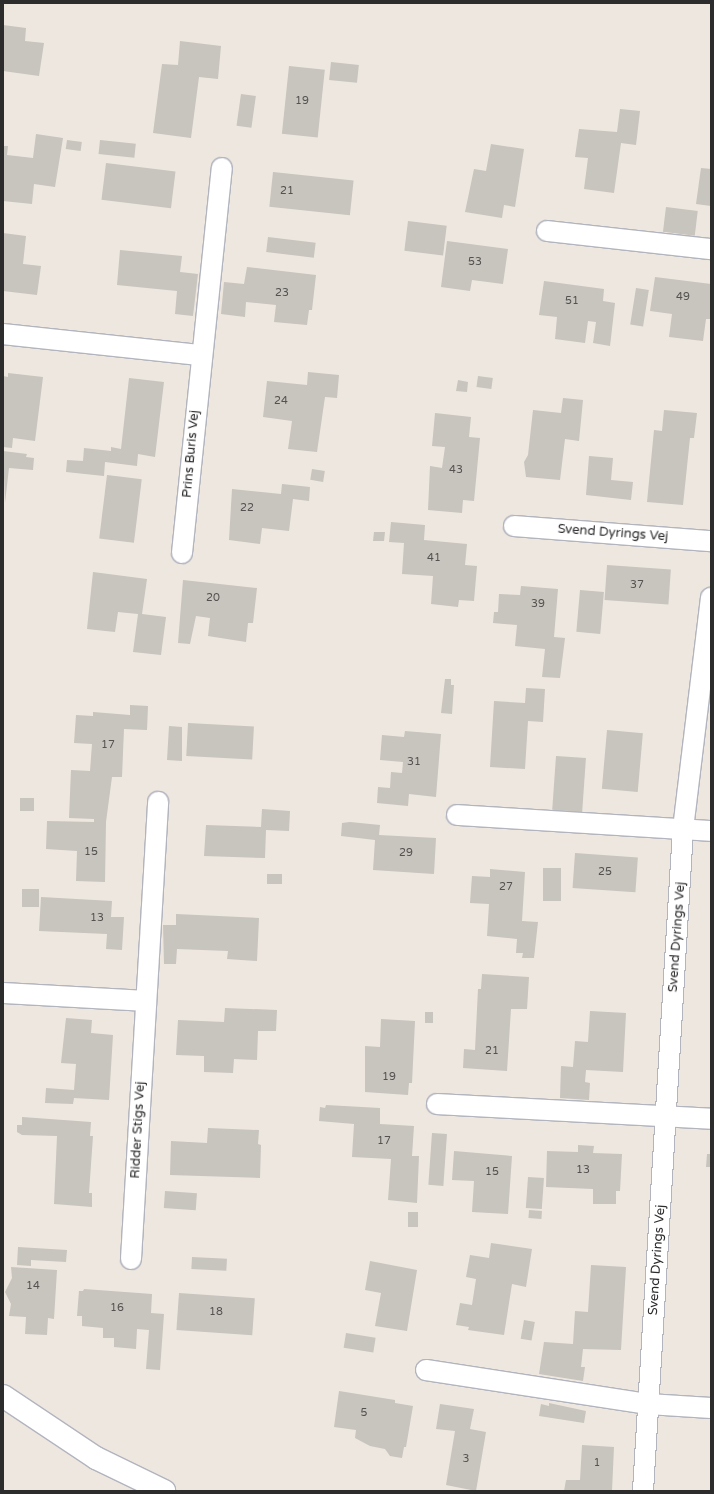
<!DOCTYPE html>
<style>
body{margin:0}
#map{position:relative;width:714px;height:1494px;overflow:hidden;background:#ede7df;font-family:"Varela Round",sans-serif}
div>[style]{position:absolute}
.building>*{inset:0;background:#c8c4be;transform-origin:0 0}
.roads{filter:drop-shadow(1px 0 #b2b4be) drop-shadow(-1px 0 #b2b4be) drop-shadow(0 1px #b2b4be) drop-shadow(0 -1px #b2b4be)}
.street>*{height:20px;margin:-10px;padding:0 10px;transform-origin:10px;border-radius:10px;background:#fff}
.secondary>*{height:22px;margin:-11px;padding:0 11px;transform-origin:11px;border-radius:11px;background:#fff}
span{translate:-50% -50%;white-space:nowrap;text-align:center;line-height:1.15;-webkit-text-stroke:3.5px #fff;paint-order:stroke}
.number-label{font-size:11px;color:#535250}
.number-label span{-webkit-text-stroke-width:0}
.street-label{font-size:13px;color:#2c2c2c}
.frame{position:absolute;inset:0;border:4px solid #2c2c2c;pointer-events:none}
</style>
<div id="map">
<div class="building">
<div style="clip-path:polygon(3px 25px,26px 28px,25px 41px,44px 43px,39px 76px,3px 71px)"></div>
<div style="clip-path:polygon(180px 41px,221px 46px,218px 79px,199px 77px,191px 138px,153px 133px,162px 64px,178px 65px)"></div>
<div style="left:331px;top:62px;width:28px;height:18px;rotate:6deg"></div>
<div style="left:289px;top:66px;width:36px;height:68px;rotate:6deg"></div>
<div style="left:241px;top:94px;width:15px;height:32px;rotate:8deg"></div>
<div style="clip-path:polygon(620px 109px,640px 111px,636px 145px,621px 143px,614px 193px,584px 189px,588px 158px,575px 157px,579px 129px,617px 132px)"></div>
<div style="clip-path:polygon(36px 134px,63px 138px,55px 187px,34px 184px,32px 204px,3px 201px,3px 146px,8px 146px,7px 155px,33px 158px)"></div>
<div style="left:67px;top:140px;width:15px;height:9px;rotate:8deg"></div>
<div style="left:100px;top:140px;width:36px;height:14px;rotate:6deg"></div>
<div style="clip-path:polygon(491px 144px,524px 149px,515px 207px,504px 205px,502px 218px,465px 212px,474px 169px,486px 171px)"></div>
<div style="left:106px;top:163px;width:70px;height:37px;rotate:7deg"></div>
<div style="clip-path:polygon(701px 168px,711px 169px,711px 206px,696px 204px)"></div>
<div style="left:273px;top:172px;width:81px;height:35px;rotate:6deg"></div>
<div style="left:666px;top:207px;width:32px;height:25px;rotate:7deg"></div>
<div style="left:408px;top:221px;width:39px;height:30px;rotate:7deg"></div>
<div style="clip-path:polygon(3px 233px,26px 236px,23px 264px,41px 266px,37px 295px,3px 291px)"></div>
<div style="left:268px;top:237px;width:48px;height:15px;rotate:7deg"></div>
<div style="clip-path:polygon(447px 241px,508px 249px,503px 284px,472px 280px,470px 291px,441px 287px)"></div>
<div style="clip-path:polygon(120px 250px,182px 256px,180px 272px,198px 274px,193px 316px,175px 314px,177px 291px,117px 285px)"></div>
<div style="clip-path:polygon(247px 267px,316px 275px,312px 310px,309px 310px,307px 325px,274px 322px,276px 305px,246px 302px,245px 317px,221px 314px,224px 282px,244px 284px)"></div>
<div style="clip-path:polygon(655px 277px,711px 284px,711px 319px,706px 319px,703px 341px,669px 337px,672px 314px,650px 311px)"></div>
<div style="clip-path:polygon(544px 281px,604px 289px,603px 301px,615px 303px,610px 346px,593px 343px,596px 322px,588px 321px,585px 343px,555px 339px,557px 317px,539px 315px)"></div>
<div style="left:636px;top:288px;width:13px;height:37px;rotate:9deg"></div>
<div style="clip-path:polygon(308px 372px,339px 375px,337px 398px,325px 397px,317px 452px,288px 449px,292px 421px,263px 417px,267px 381px,307px 385px)"></div>
<div style="clip-path:polygon(8px 373px,43px 377px,35px 441px,13px 438px,12px 448px,3px 447px,3px 376px,8px 377px)"></div>
<div style="left:478px;top:376px;width:15px;height:11px;rotate:8deg"></div>
<div style="clip-path:polygon(129px 378px,164px 382px,155px 457px,138px 454px,137px 466px,105px 462px,104px 476px,66px 472px,67px 460px,83px 461px,84px 448px,111px 451px,111px 447px,121px 449px)"></div>
<div style="clip-path:polygon(458px 380px,468px 382px,467px 392px,456px 391px)"></div>
<div style="clip-path:polygon(563px 398px,583px 400px,579px 441px,565px 439px,560px 480px,526px 477px,524px 462px,528px 455px,533px 410px,561px 413px)"></div>
<div style="clip-path:polygon(664px 410px,697px 413px,694px 438px,690px 438px,683px 505px,647px 502px,654px 430px,662px 431px)"></div>
<div style="clip-path:polygon(435px 413px,471px 417px,469px 437px,480px 438px,474px 501px,463px 500px,462px 513px,428px 510px,430px 466px,442px 468px,445px 447px,432px 446px)"></div>
<div style="clip-path:polygon(3px 451px,27px 454px,26px 457px,34px 458px,33px 470px,9px 468px,5px 503px)"></div>
<div style="clip-path:polygon(589px 456px,613px 458px,611px 480px,633px 482px,631px 500px,586px 495px)"></div>
<div style="left:312px;top:469px;width:13px;height:11px;rotate:9deg"></div>
<div style="left:107px;top:475px;width:35px;height:64px;rotate:7deg"></div>
<div style="clip-path:polygon(282px 484px,310px 487px,309px 501px,293px 499px,289px 531px,262px 528px,260px 544px,229px 540px,232px 489px,281px 494px)"></div>
<div style="clip-path:polygon(391px 522px,425px 525px,424px 540px,467px 544px,465px 565px,477px 566px,474px 601px,459px 600px,458px 607px,431px 604px,433px 576px,402px 574px,404px 543px,389px 542px)"></div>
<div style="clip-path:polygon(374px 532px,385px 532px,384px 541px,373px 541px)"></div>
<div style="left:607px;top:565px;width:64px;height:35px;rotate:4deg"></div>
<div style="clip-path:polygon(93px 572px,147px 579px,142px 614px,166px 617px,161px 655px,133px 652px,138px 614px,118px 612px,115px 632px,87px 629px)"></div>
<div style="clip-path:polygon(183px 580px,257px 588px,253px 623px,248px 623px,246px 642px,208px 636px,210px 618px,196px 616px,190px 644px,178px 643px)"></div>
<div style="clip-path:polygon(521px 586px,558px 589px,554px 637px,565px 638px,560px 678px,542px 677px,545px 649px,515px 646px,517px 625px,493px 623px,494px 612px,498px 612px,499px 594px,520px 595px)"></div>
<div style="left:580px;top:590px;width:24px;height:42px;rotate:5deg"></div>
<div style="clip-path:polygon(445px 679px,451px 679px,451px 685px,454px 685px,452px 714px,441px 713px)"></div>
<div style="clip-path:polygon(526px 688px,545px 689px,543px 722px,528px 721px,525px 769px,490px 767px,494px 701px,525px 703px)"></div>
<div style="clip-path:polygon(130px 705px,148px 706px,147px 730px,124px 729px,122px 777px,112px 777px,106px 822px,105px 882px,76px 881px,77px 851px,46px 849px,47px 821px,94px 822px,94px 819px,69px 818px,71px 770px,90px 771px,92px 744px,74px 743px,76px 715px,93px 716px,93px 712px,130px 715px)"></div>
<div style="left:188px;top:723px;width:66px;height:33px;rotate:3deg"></div>
<div style="clip-path:polygon(169px 726px,182px 727px,182px 761px,167px 760px)"></div>
<div style="left:607px;top:730px;width:36px;height:59px;rotate:5deg"></div>
<div style="clip-path:polygon(405px 731px,441px 734px,436px 797px,409px 794px,408px 806px,377px 803px,378px 787px,390px 788px,391px 772px,402px 773px,403px 762px,380px 760px,382px 735px,404px 737px)"></div>
<div style="left:556px;top:756px;width:30px;height:54px;rotate:4deg"></div>
<div style="left:20px;top:798px;width:14px;height:13px"></div>
<div style="clip-path:polygon(262px 809px,290px 811px,289px 831px,266px 830px,265px 858px,204px 856px,206px 825px,261px 827px)"></div>
<div style="clip-path:polygon(350px 822px,380px 825px,379px 835px,436px 838px,434px 874px,373px 870px,375px 840px,341px 836px,342px 823px)"></div>
<div style="left:575px;top:853px;width:63px;height:35px;rotate:4deg"></div>
<div style="left:543px;top:868px;width:18px;height:33px"></div>
<div style="clip-path:polygon(490px 869px,525px 872px,522px 921px,538px 922px,534px 958px,522px 958px,523px 953px,516px 953px,517px 939px,487px 936px,489px 904px,470px 903px,472px 876px,490px 877px)"></div>
<div style="left:267px;top:874px;width:15px;height:10px"></div>
<div style="left:22px;top:889px;width:17px;height:18px"></div>
<div style="clip-path:polygon(41px 897px,112px 901px,111px 917px,124px 917px,122px 950px,106px 949px,107px 934px,39px 931px)"></div>
<div style="clip-path:polygon(176px 914px,259px 918px,257px 961px,227px 959px,228px 951px,177px 949px,176px 964px,164px 964px,163px 925px,176px 925px)"></div>
<div style="clip-path:polygon(482px 974px,529px 977px,527px 1009px,511px 1009px,507px 1071px,463px 1068px,464px 1049px,475px 1050px,478px 989px,481px 989px)"></div>
<div style="clip-path:polygon(225px 1008px,277px 1010px,276px 1031px,258px 1031px,257px 1060px,234px 1059px,233px 1073px,204px 1072px,204px 1056px,176px 1055px,178px 1020px,224px 1022px)"></div>
<div style="clip-path:polygon(590px 1011px,626px 1013px,623px 1072px,586px 1070px,585px 1082px,590px 1083px,589px 1100px,560px 1098px,561px 1066px,573px 1067px,575px 1041px,588px 1042px)"></div>
<div style="left:425px;top:1012px;width:8px;height:11px"></div>
<div style="clip-path:polygon(66px 1018px,92px 1020px,91px 1033px,113px 1035px,109px 1100px,74px 1098px,73px 1104px,45px 1103px,46px 1088px,74px 1090px,76px 1064px,61px 1063px)"></div>
<div style="clip-path:polygon(381px 1019px,415px 1021px,412px 1083px,409px 1083px,408px 1095px,365px 1092px,365px 1046px,380px 1047px)"></div>
<div style="clip-path:polygon(326px 1105px,380px 1108px,380px 1124px,414px 1126px,412px 1156px,419px 1156px,417px 1203px,388px 1200px,391px 1159px,352px 1157px,354px 1124px,319px 1121px,320px 1107px,325px 1108px)"></div>
<div style="clip-path:polygon(22px 1117px,91px 1122px,90px 1136px,93px 1136px,89px 1193px,92px 1193px,92px 1207px,54px 1204px,57px 1136px,22px 1135px,17px 1132px,17px 1125px,22px 1125px)"></div>
<div style="clip-path:polygon(208px 1128px,259px 1130px,258px 1144px,261px 1145px,260px 1178px,170px 1175px,171px 1141px,207px 1143px)"></div>
<div style="left:432px;top:1133px;width:15px;height:52px;rotate:4deg"></div>
<div style="clip-path:polygon(578px 1145px,594px 1146px,593px 1153px,622px 1154px,620px 1191px,616px 1191px,616px 1204px,593px 1204px,593px 1189px,546px 1187px,547px 1151px,578px 1152px)"></div>
<div style="clip-path:polygon(454px 1151px,512px 1156px,508px 1214px,472px 1212px,474px 1181px,452px 1180px)"></div>
<div style="clip-path:polygon(707px 1154px,711px 1154px,711px 1167px,706px 1167px)"></div>
<div style="left:528px;top:1177px;width:16px;height:31px;rotate:4deg"></div>
<div style="left:165px;top:1191px;width:32px;height:17px;rotate:4deg"></div>
<div style="left:529px;top:1210px;width:13px;height:8px;rotate:4deg"></div>
<div style="left:408px;top:1212px;width:10px;height:15px"></div>
<div style="clip-path:polygon(491px 1243px,532px 1249px,526px 1287px,512px 1284px,504px 1335px,468px 1330px,469px 1327px,456px 1325px,460px 1303px,472px 1305px,476px 1279px,466px 1277px,470px 1255px,489px 1258px)"></div>
<div style="clip-path:polygon(18px 1247px,67px 1250px,66px 1262px,31px 1260px,31px 1266px,17px 1265px)"></div>
<div style="left:192px;top:1257px;width:35px;height:12px;rotate:3deg"></div>
<div style="clip-path:polygon(370px 1261px,417px 1270px,407px 1331px,375px 1326px,381px 1293px,365px 1290px)"></div>
<div style="clip-path:polygon(591px 1265px,626px 1267px,621px 1350px,583px 1349px,581px 1367px,585px 1367px,583px 1381px,539px 1374px,544px 1342px,573px 1344px,575px 1311px,588px 1312px)"></div>
<div style="clip-path:polygon(11px 1267px,57px 1270px,54px 1319px,48px 1318px,47px 1335px,25px 1334px,26px 1317px,9px 1316px,11px 1304px,5px 1292px,12px 1278px)"></div>
<div style="clip-path:polygon(84px 1289px,152px 1294px,151px 1313px,164px 1314px,160px 1370px,146px 1369px,149px 1330px,137px 1329px,136px 1349px,114px 1347px,114px 1338px,103px 1338px,103px 1328px,82px 1326px,82px 1316px,77px 1316px,79px 1291px,83px 1291px)"></div>
<div style="left:179px;top:1293px;width:76px;height:37px;rotate:4deg"></div>
<div style="left:524px;top:1320px;width:11px;height:19px;rotate:10deg"></div>
<div style="left:346px;top:1333px;width:30px;height:15px;rotate:9deg"></div>
<div style="clip-path:polygon(339px 1391px,395px 1400px,395px 1403px,413px 1406px,406px 1447px,404px 1447px,402px 1458px,390px 1456px,385px 1449px,370px 1446px,355px 1438px,356px 1430px,334px 1427px)"></div>
<div style="clip-path:polygon(549px 1403px,586px 1411px,584px 1423px,539px 1416px,541px 1404px,549px 1406px)"></div>
<div style="clip-path:polygon(440px 1404px,474px 1409px,470px 1429px,486px 1432px,476px 1491px,446px 1485px,455px 1431px,436px 1429px)"></div>
<div style="clip-path:polygon(582px 1445px,614px 1447px,612px 1491px,564px 1491px,566px 1480px,580px 1480px)"></div>
</div>
<div class="roads">
<div class="street">
<div style="left:547px;top:231px;width:165px;rotate:6.3deg"></div>
<div style="left:3px;top:334px;width:199px;rotate:6.1deg"></div>
<div style="left:514px;top:526px;width:198px;rotate:4.4deg"></div>
<div style="left:182px;top:553px;width:387px;rotate:-84.1deg"></div>
<div style="left:457px;top:815px;width:255px;rotate:3.6deg"></div>
<div style="left:3px;top:993px;width:143px;rotate:3.2deg"></div>
<div style="left:437px;top:1104px;width:274px;rotate:3.1deg"></div>
<div style="left:131px;top:1259px;width:458px;rotate:-86.6deg"></div>
<div style="left:426px;top:1370px;width:225px;rotate:8.7deg"></div>
<div style="left:648px;top:1404px;width:63px;rotate:3.6deg"></div>
<div style="left:643px;top:1491px;width:663px;rotate:-86.54deg"></div>
<div style="left:683px;top:829px;width:233px;rotate:-83.1deg"></div>
</div>
<div class="secondary">
<div style="left:3px;top:1396px;width:112px;rotate:33.7deg"></div>
<div style="left:96px;top:1458px;width:76px;rotate:25.9deg"></div>
</div>
</div>
<div class="number-label">
<span style="left:302px;top:101px">19</span>
<span style="left:287px;top:191px">21</span>
<span style="left:475px;top:262px">53</span>
<span style="left:282px;top:293px">23</span>
<span style="left:683px;top:297px">49</span>
<span style="left:572px;top:301px">51</span>
<span style="left:281px;top:401px">24</span>
<span style="left:456px;top:470px">43</span>
<span style="left:247px;top:508px">22</span>
<span style="left:434px;top:558px">41</span>
<span style="left:637px;top:585px">37</span>
<span style="left:213px;top:598px">20</span>
<span style="left:538px;top:604px">39</span>
<span style="left:108px;top:745px">17</span>
<span style="left:414px;top:762px">31</span>
<span style="left:91px;top:852px">15</span>
<span style="left:406px;top:853px">29</span>
<span style="left:605px;top:872px">25</span>
<span style="left:506px;top:887px">27</span>
<span style="left:97px;top:918px">13</span>
<span style="left:492px;top:1051px">21</span>
<span style="left:389px;top:1077px">19</span>
<span style="left:384px;top:1141px">17</span>
<span style="left:583px;top:1170px">13</span>
<span style="left:492px;top:1172px">15</span>
<span style="left:33px;top:1286px">14</span>
<span style="left:117px;top:1308px">16</span>
<span style="left:216px;top:1312px">18</span>
<span style="left:364px;top:1413px">5</span>
<span style="left:466px;top:1459px">3</span>
<span style="left:597px;top:1463px">1</span>
</div>
<div class="street-label">
<span style="left:191px;top:454px;rotate:-85deg">Prins Buris Vej</span>
<span style="left:613px;top:533px;rotate:4deg">Svend Dyrings Vej</span>
<span style="left:677px;top:937px;rotate:-86deg">Svend Dyrings Vej</span>
<span style="left:138px;top:1130px;rotate:-87deg">Ridder Stigs Vej</span>
<span style="left:657px;top:1260px;rotate:-86deg">Svend Dyrings Vej</span>
</div>
<div class="frame"></div>
</div>
